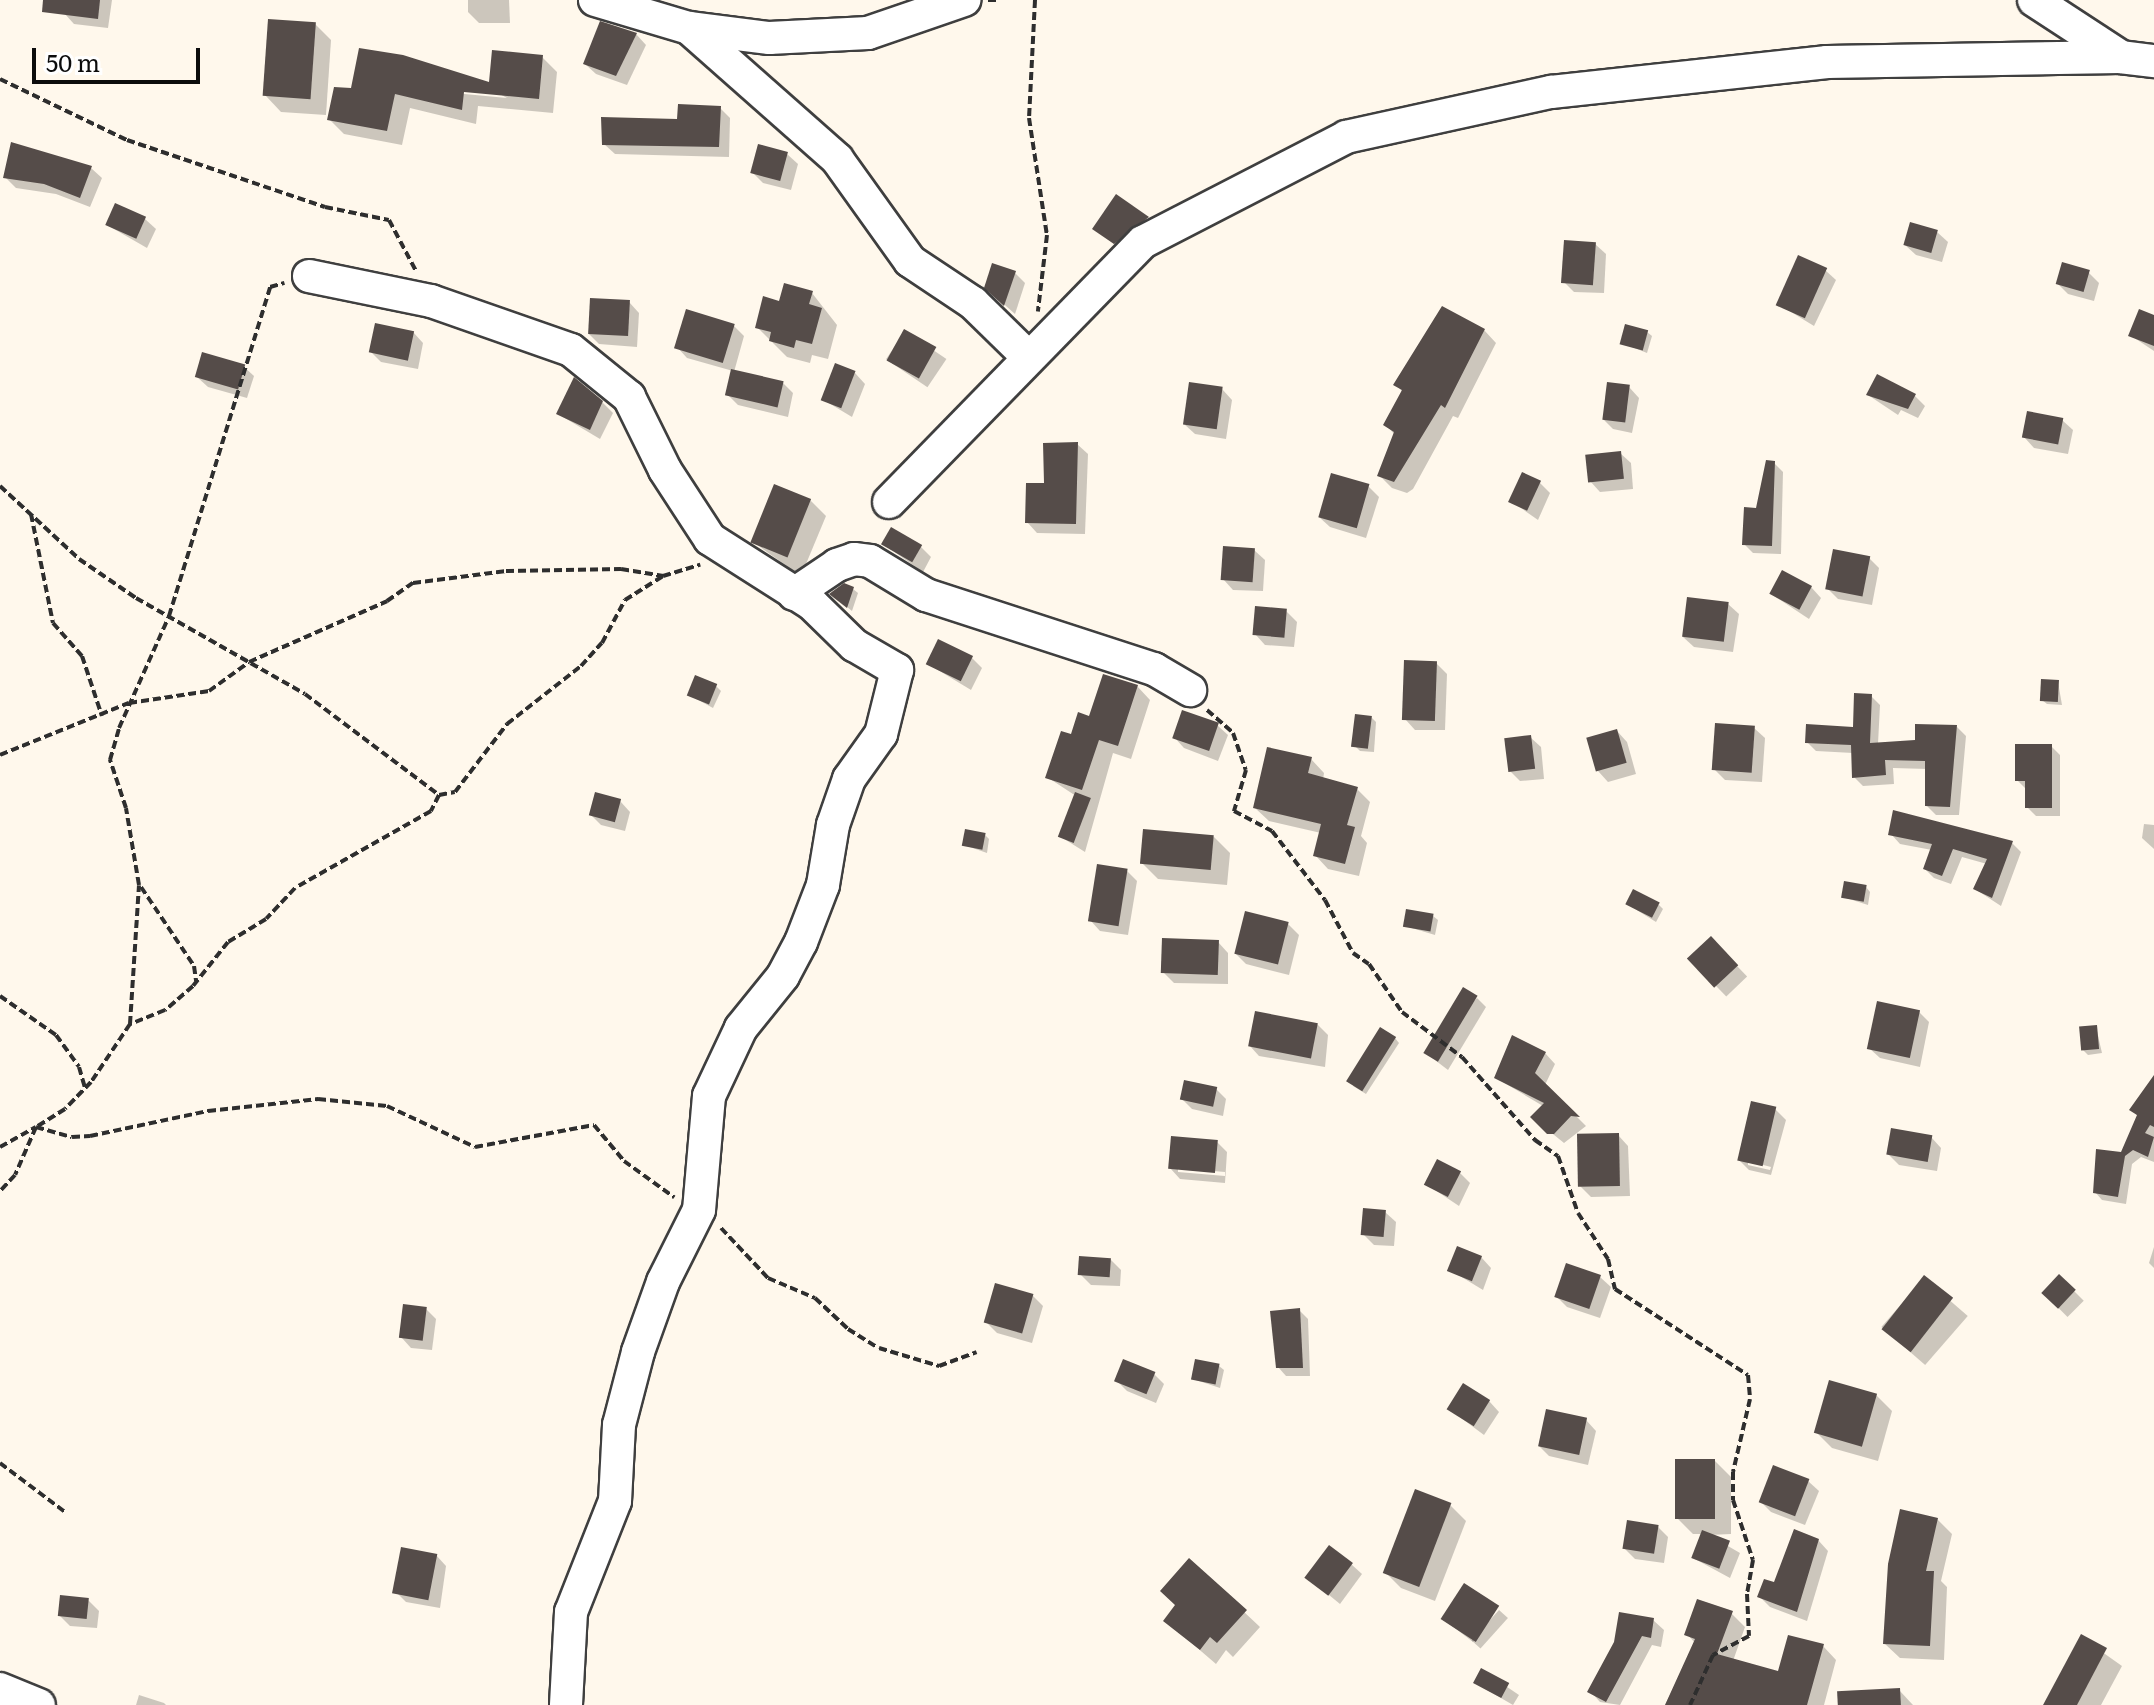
<!DOCTYPE html>
<style>
body{margin:0}
#map{position:relative;width:2154px;height:1705px;overflow:hidden;background:#fff8ec;font-family:Literata,serif}
div>[style]{position:absolute}
.shadow>*{inset:0;background:#0003;transform-origin:0 0}
.building>*{inset:0;background:#554c49;transform-origin:0 0}
.path>*{height:4px;margin-top:-2px;transform-origin:0;background:repeating-linear-gradient(90deg,#2e2e2e 0 8px,transparent 0 12px)}
.roads{filter:drop-shadow(2px 0 #3f3f3f) drop-shadow(-2px 0 #3f3f3f) drop-shadow(0 2px #3f3f3f) drop-shadow(0 -2px #3f3f3f)}
.minor>*{height:32px;margin:-16px;padding:0 16px;transform-origin:16px;border-radius:16px;background:#fff}
span{translate:-50% -50%;white-space:nowrap;text-align:center;line-height:1.15;-webkit-text-stroke:8px #fff;paint-order:stroke}
.scale{position:absolute;left:32px;top:48px;width:168px;height:36px;box-sizing:border-box;border:4px solid #0c0c0c;border-top:0;padding-left:10px;font-size:24px;line-height:28px;white-space:nowrap;color:#0c0c0c;-webkit-text-stroke:6px #fff;paint-order:stroke}
</style>
<div id="map">
<div class="shadow">
<div style="clip-path:polygon(66px 0,112px 0,108px 28px,74px 24px,64px 13px)"></div>
<div style="clip-path:polygon(468px 0,509px 0,510px 23px,479px 23px,468px 12px)"></div>
<div style="clip-path:polygon(315px 24px,331px 40px,326px 115px,281px 112px,265px 95px)"></div>
<div style="clip-path:polygon(636px 34px,646px 45px,627px 85px,596px 74px,585px 64px)"></div>
<div style="clip-path:polygon(evenodd,542px 57px,557px 72px,553px 113px,478px 106px,476px 124px,410px 108px,402px 145px,344px 134px,329px 119px,352px 90px,491px 84px,542px 57px,454px 89px,498px 93px,507px 98px,454px 93px,454px 89px)"></div>
<div style="clip-path:polygon(720px 108px,730px 118px,729px 157px,615px 154px,604px 144px)"></div>
<div style="clip-path:polygon(787px 154px,798px 164px,791px 190px,763px 183px,753px 173px)"></div>
<div style="clip-path:polygon(91px 168px,102px 178px,90px 207px,56px 194px,16px 188px,5px 177px)"></div>
<div style="clip-path:polygon(1116px 197px,1158px 228px,1126px 253px,1094px 229px)"></div>
<div style="clip-path:polygon(145px 219px,156px 229px,147px 248px,107px 225px)"></div>
<div style="clip-path:polygon(1937px 232px,1948px 242px,1942px 262px,1916px 255px,1905px 245px)"></div>
<div style="clip-path:polygon(1595px 244px,1606px 254px,1604px 293px,1574px 292px,1564px 282px)"></div>
<div style="clip-path:polygon(1825px 270px,1836px 280px,1814px 326px,1778px 304px)"></div>
<div style="clip-path:polygon(2088px 272px,2099px 283px,2094px 301px,2068px 294px,2057px 283px)"></div>
<div style="clip-path:polygon(1015px 273px,1025px 283px,1015px 314px,997px 298px)"></div>
<div style="clip-path:polygon(812px 293px,837px 325px,828px 359px,812px 355px,810px 363px,787px 357px,757px 327px,780px 303px)"></div>
<div style="clip-path:polygon(629px 302px,639px 313px,637px 347px,599px 344px,589px 334px)"></div>
<div style="clip-path:polygon(2154px 317px,2154px 351px,2130px 335px)"></div>
<div style="clip-path:polygon(734px 326px,744px 336px,734px 372px,783px 383px,793px 393px,788px 417px,738px 405px,727px 394px,733px 371px,687px 358px,677px 347px)"></div>
<div style="clip-path:polygon(1484px 330px,1496px 343px,1458px 418px,1453px 416px,1413px 489px,1407px 493px,1392px 488px,1379px 475px,1395px 435px,1386px 425px,1403px 392px,1396px 385px)"></div>
<div style="left:905px;top:331px;width:50px;height:34px;rotate:34deg"></div>
<div style="clip-path:polygon(413px 332px,423px 343px,418px 369px,381px 362px,371px 352px)"></div>
<div style="clip-path:polygon(1647px 332px,1652px 336px,1647px 353px,1622px 343px)"></div>
<div style="clip-path:polygon(243px 366px,254px 376px,247px 398px,208px 387px,197px 377px)"></div>
<div style="clip-path:polygon(855px 373px,865px 384px,852px 417px,822px 399px)"></div>
<div style="clip-path:polygon(1629px 387px,1639px 398px,1632px 433px,1613px 429px,1603px 419px)"></div>
<div style="clip-path:polygon(1222px 389px,1232px 400px,1226px 439px,1195px 434px,1184px 424px)"></div>
<div style="clip-path:polygon(1868px 395px,1914px 395px,1925px 406px,1918px 418px,1901px 410px,1898px 415px)"></div>
<div style="clip-path:polygon(602px 402px,613px 413px,600px 439px,558px 414px)"></div>
<div style="clip-path:polygon(2062px 420px,2073px 430px,2068px 454px,2034px 448px,2024px 437px)"></div>
<div style="clip-path:polygon(1077px 444px,1088px 454px,1085px 534px,1037px 533px,1027px 522px)"></div>
<div style="clip-path:polygon(1620px 453px,1631px 463px,1633px 489px,1600px 492px,1590px 481px)"></div>
<div style="clip-path:polygon(1774px 463px,1783px 472px,1781px 554px,1753px 553px,1744px 544px)"></div>
<div style="clip-path:polygon(1540px 483px,1550px 493px,1538px 520px,1511px 501px)"></div>
<div style="clip-path:polygon(1368px 486px,1379px 497px,1366px 538px,1330px 527px,1319px 517px)"></div>
<div style="clip-path:polygon(810px 500px,826px 516px,801px 576px,753px 542px)"></div>
<div style="clip-path:polygon(883px 544px,921px 547px,931px 557px,923px 572px)"></div>
<div style="clip-path:polygon(1254px 550px,1265px 560px,1263px 591px,1233px 590px,1223px 579px)"></div>
<div style="clip-path:polygon(1869px 558px,1879px 568px,1872px 605px,1838px 599px,1827px 588px)"></div>
<div style="clip-path:polygon(1811px 587px,1821px 598px,1809px 619px,1771px 594px)"></div>
<div style="clip-path:polygon(853px 589px,858px 593px,852px 611px,836px 598px)"></div>
<div style="clip-path:polygon(1728px 604px,1739px 614px,1733px 652px,1694px 647px,1683px 637px)"></div>
<div style="clip-path:polygon(1286px 611px,1297px 622px,1294px 647px,1265px 645px,1255px 634px)"></div>
<div style="clip-path:polygon(972px 658px,982px 668px,971px 690px,928px 664px)"></div>
<div style="clip-path:polygon(1436px 663px,1447px 674px,1445px 730px,1415px 730px,1405px 719px)"></div>
<div style="clip-path:polygon(2058px 682px,2062px 705px,2047px 704px,2042px 700px)"></div>
<div style="clip-path:polygon(716px 686px,721px 691px,713px 708px,689px 695px)"></div>
<div style="clip-path:polygon(1137px 686px,1150px 700px,1131px 759px,1113px 753px,1085px 852px,1061px 837px,1076px 796px,1047px 777px,1090px 718px)"></div>
<div style="clip-path:polygon(1871px 696px,1880px 705px,1878px 744px,1917px 742px,1957px 727px,1966px 736px,1959px 815px,1936px 815px,1927px 806px,1927px 769px,1893px 768px,1894px 784px,1863px 786px,1854px 777px,1853px 753px,1816px 751px,1807px 742px,1854px 729px)"></div>
<div style="clip-path:polygon(1371px 717px,1376px 722px,1374px 752px,1360px 751px,1355px 746px)"></div>
<div style="clip-path:polygon(1217px 725px,1228px 735px,1218px 761px,1184px 748px,1174px 737px)"></div>
<div style="clip-path:polygon(1754px 728px,1765px 738px,1762px 782px,1725px 780px,1714px 769px)"></div>
<div style="clip-path:polygon(1617px 731px,1627px 742px,1636px 774px,1608px 782px,1598px 771px)"></div>
<div style="clip-path:polygon(1530px 737px,1541px 747px,1544px 779px,1520px 781px,1510px 771px)"></div>
<div style="clip-path:polygon(2051px 746px,2060px 755px,2060px 816px,2036px 816px,2027px 807px,2027px 790px,2017px 780px)"></div>
<div style="clip-path:polygon(1311px 759px,1324px 773px,1323px 780px,1357px 789px,1370px 802px,1361px 836px,1367px 843px,1359px 876px,1328px 869px,1315px 855px,1321px 833px,1269px 821px,1255px 808px)"></div>
<div style="clip-path:polygon(620px 801px,630px 812px,625px 831px,601px 825px,591px 815px)"></div>
<div style="clip-path:polygon(1895px 813px,2012px 843px,2021px 852px,2001px 906px,1975px 889px,1987px 864px,1962px 857px,1951px 884px,1934px 878px,1925px 869px,1932px 850px,1900px 844px,1891px 834px)"></div>
<div style="clip-path:polygon(2144px 824px,2154px 825px,2154px 849px,2142px 838px)"></div>
<div style="clip-path:polygon(985px 835px,989px 839px,987px 853px,964px 845px)"></div>
<div style="clip-path:polygon(1214px 837px,1230px 853px,1227px 885px,1158px 879px,1142px 863px)"></div>
<div style="clip-path:polygon(1127px 871px,1137px 881px,1128px 935px,1100px 931px,1090px 920px)"></div>
<div style="clip-path:polygon(1866px 887px,1870px 892px,1868px 905px,1843px 897px)"></div>
<div style="clip-path:polygon(1627px 904px,1659px 905px,1663px 909px,1656px 922px)"></div>
<div style="clip-path:polygon(1433px 916px,1438px 920px,1435px 935px,1405px 926px)"></div>
<div style="clip-path:polygon(1288px 924px,1299px 935px,1289px 975px,1246px 964px,1236px 954px)"></div>
<div style="left:1711px;top:939px;width:52px;height:29px;rotate:46deg"></div>
<div style="clip-path:polygon(1218px 942px,1228px 953px,1228px 984px,1174px 983px,1163px 972px)"></div>
<div style="clip-path:polygon(1477px 998px,1486px 1007px,1448px 1070px,1427px 1054px)"></div>
<div style="clip-path:polygon(1919px 1012px,1929px 1022px,1920px 1067px,1880px 1058px,1869px 1048px)"></div>
<div style="clip-path:polygon(1318px 1025px,1328px 1035px,1325px 1067px,1259px 1056px,1249px 1045px)"></div>
<div style="clip-path:polygon(2096px 1027px,2102px 1053px,2088px 1055px,2083px 1050px)"></div>
<div style="clip-path:polygon(1395px 1038px,1399px 1043px,1366px 1094px,1353px 1086px)"></div>
<div style="clip-path:polygon(1545px 1053px,1555px 1064px,1545px 1085px,1586px 1126px,1564px 1143px,1532px 1117px,1543px 1106px,1496px 1078px)"></div>
<div style="clip-path:polygon(2154px 1079px,2154px 1162px,2141px 1157px,2132px 1164px,2126px 1204px,2102px 1200px,2095px 1192px,2122px 1154px,2138px 1116px,2132px 1110px)"></div>
<div style="clip-path:polygon(1216px 1089px,1226px 1099px,1223px 1116px,1192px 1109px,1182px 1099px)"></div>
<div style="clip-path:polygon(evenodd,1775px 1109px,1786px 1120px,1771px 1175px,1749px 1170px,1738px 1159px,1775px 1109px,1748px 1161px,1771px 1167px,1770px 1170px,1748px 1165px,1748px 1161px)"></div>
<div style="clip-path:polygon(1618px 1135px,1628px 1146px,1630px 1196px,1591px 1197px,1580px 1186px)"></div>
<div style="clip-path:polygon(1931px 1137px,1941px 1148px,1937px 1171px,1899px 1165px,1888px 1154px)"></div>
<div style="clip-path:polygon(evenodd,1217px 1142px,1227px 1152px,1225px 1183px,1180px 1179px,1170px 1168px,1217px 1142px,1178px 1168px,1225px 1172px,1225px 1176px,1178px 1172px,1178px 1168px)"></div>
<div style="clip-path:polygon(1460px 1173px,1470px 1183px,1459px 1206px,1426px 1184px)"></div>
<div style="clip-path:polygon(1385px 1212px,1396px 1222px,1394px 1246px,1374px 1245px,1363px 1234px)"></div>
<div style="clip-path:polygon(2154px 1247px,2154px 1268px,2149px 1263px)"></div>
<div style="clip-path:polygon(1481px 1257px,1491px 1268px,1483px 1290px,1450px 1270px)"></div>
<div style="clip-path:polygon(1111px 1260px,1121px 1270px,1120px 1286px,1091px 1285px,1081px 1275px)"></div>
<div style="left:2059px;top:1276px;width:35px;height:23px;rotate:45deg"></div>
<div style="clip-path:polygon(1600px 1277px,1611px 1287px,1600px 1318px,1567px 1307px,1556px 1296px)"></div>
<div style="left:1924px;top:1278px;width:58px;height:65px;rotate:41deg"></div>
<div style="clip-path:polygon(1032px 1295px,1043px 1306px,1032px 1343px,997px 1333px,986px 1322px)"></div>
<div style="clip-path:polygon(426px 1309px,436px 1319px,432px 1350px,411px 1348px,401px 1337px)"></div>
<div style="clip-path:polygon(1299px 1310px,1308px 1319px,1310px 1376px,1286px 1376px,1278px 1367px)"></div>
<div style="clip-path:polygon(1219px 1366px,1224px 1370px,1220px 1388px,1193px 1379px)"></div>
<div style="clip-path:polygon(1154px 1374px,1164px 1384px,1156px 1403px,1127px 1391px,1116px 1380px)"></div>
<div style="clip-path:polygon(1876px 1395px,1892px 1411px,1878px 1461px,1832px 1448px,1816px 1432px)"></div>
<div style="clip-path:polygon(1489px 1401px,1499px 1412px,1484px 1435px,1449px 1409px)"></div>
<div style="clip-path:polygon(1586px 1420px,1596px 1431px,1588px 1465px,1549px 1456px,1539px 1446px)"></div>
<div style="clip-path:polygon(1715px 1461px,1731px 1477px,1731px 1534px,1709px 1535px,1740px 1553px,1730px 1578px,1693px 1558px,1703px 1534px,1693px 1534px,1677px 1518px)"></div>
<div style="clip-path:polygon(1774px 1468px,1808px 1481px,1819px 1491px,1805px 1525px,1771px 1512px,1761px 1502px)"></div>
<div style="clip-path:polygon(1450px 1505px,1466px 1521px,1435px 1601px,1401px 1588px,1385px 1572px)"></div>
<div style="clip-path:polygon(1937px 1519px,1952px 1534px,1941px 1581px,1947px 1587px,1944px 1660px,1900px 1658px,1885px 1644px)"></div>
<div style="clip-path:polygon(1658px 1527px,1668px 1537px,1664px 1563px,1635px 1559px,1624px 1548px)"></div>
<div style="clip-path:polygon(1818px 1540px,1828px 1551px,1807px 1621px,1770px 1607px,1760px 1597px)"></div>
<div style="clip-path:polygon(436px 1555px,446px 1566px,440px 1608px,406px 1602px,396px 1592px)"></div>
<div style="clip-path:polygon(1190px 1561px,1260px 1627px,1233px 1657px,1226px 1650px,1216px 1664px,1166px 1621px,1177px 1606px)"></div>
<div style="clip-path:polygon(1351px 1564px,1362px 1574px,1340px 1604px,1307px 1577px)"></div>
<div style="clip-path:polygon(88px 1600px,99px 1611px,97px 1628px,70px 1626px,60px 1616px)"></div>
<div style="clip-path:polygon(1496px 1607px,1473px 1642px,1443px 1619px)"></div>
<div style="left:1499px;top:1610px;width:12px;height:41px;rotate:42deg"></div>
<div style="clip-path:polygon(1731px 1613px,1745px 1627px,1733px 1661px,1779px 1673px,1823px 1646px,1836px 1660px,1824px 1705px,1665px 1705px,1695px 1643px,1687px 1634px)"></div>
<div style="clip-path:polygon(1653px 1620px,1664px 1630px,1661px 1647px,1652px 1645px,1620px 1705px,1600px 1702px,1590px 1691px,1616px 1642px)"></div>
<div style="clip-path:polygon(2081px 1637px,2122px 1666px,2101px 1705px,2045px 1705px)"></div>
<div style="clip-path:polygon(1482px 1670px,1519px 1695px,1513px 1705px,1475px 1683px)"></div>
<div style="clip-path:polygon(1899px 1690px,1913px 1705px,1867px 1705px)"></div>
<div style="clip-path:polygon(139px 1695px,164px 1703px,166px 1705px,136px 1705px)"></div>
</div>
<div class="building">
<div style="clip-path:polygon(43px 0,100px 0,98px 19px,42px 12px)"></div>
<div style="left:268px;top:19px;width:48px;height:77px;rotate:4deg"></div>
<div style="clip-path:polygon(600px 21px,637px 33px,616px 76px,583px 64px)"></div>
<div style="clip-path:polygon(359px 48px,403px 55px,489px 82px,492px 50px,543px 55px,539px 99px,464px 92px,462px 110px,395px 94px,387px 131px,327px 120px,334px 87px,351px 88px)"></div>
<div style="clip-path:polygon(678px 104px,721px 106px,719px 147px,602px 145px,601px 117px,677px 119px)"></div>
<div style="clip-path:polygon(11px 142px,92px 166px,80px 198px,44px 184px,3px 178px)"></div>
<div style="left:758px;top:144px;width:31px;height:30px;rotate:15deg"></div>
<div style="clip-path:polygon(1116px 194px,1149px 217px,1114px 244px,1092px 229px)"></div>
<div style="left:115px;top:203px;width:34px;height:24px;rotate:24deg"></div>
<div style="left:1910px;top:222px;width:29px;height:24px;rotate:16deg"></div>
<div style="left:1564px;top:240px;width:32px;height:43px;rotate:4deg"></div>
<div style="left:1798px;top:255px;width:32px;height:55px;rotate:24deg"></div>
<div style="left:2062px;top:262px;width:29px;height:23px;rotate:16deg"></div>
<div style="clip-path:polygon(992px 263px,1016px 271px,1004px 306px,984px 288px)"></div>
<div style="clip-path:polygon(784px 283px,813px 291px,809px 304px,822px 308px,812px 344px,796px 340px,794px 348px,769px 341px,771px 332px,755px 328px,763px 296px,779px 301px)"></div>
<div style="left:590px;top:298px;width:40px;height:36px;rotate:3deg"></div>
<div style="clip-path:polygon(1442px 306px,1485px 329px,1445px 408px,1441px 405px,1394px 482px,1377px 476px,1394px 432px,1383px 425px,1402px 390px,1393px 385px)"></div>
<div style="left:686px;top:309px;width:51px;height:41px;rotate:17deg"></div>
<div style="clip-path:polygon(2139px 309px,2154px 315px,2154px 346px,2128px 336px)"></div>
<div style="left:375px;top:323px;width:40px;height:30px;rotate:12deg"></div>
<div style="left:1625px;top:324px;width:24px;height:21px;rotate:15deg"></div>
<div style="left:904px;top:329px;width:37px;height:36px;rotate:29deg"></div>
<div style="left:202px;top:352px;width:45px;height:26px;rotate:16deg"></div>
<div style="left:835px;top:363px;width:22px;height:40px;rotate:21deg"></div>
<div style="left:731px;top:369px;width:54px;height:27px;rotate:13deg"></div>
<div style="clip-path:polygon(1877px 374px,1916px 394px,1908px 409px,1866px 395px)"></div>
<div style="clip-path:polygon(574px 377px,603px 401px,590px 430px,556px 414px)"></div>
<div style="left:1189px;top:382px;width:34px;height:43px;rotate:8deg"></div>
<div style="left:1607px;top:382px;width:23px;height:38px;rotate:7deg"></div>
<div style="left:2027px;top:411px;width:37px;height:27px;rotate:11deg"></div>
<div style="clip-path:polygon(1078px 442px,1076px 524px,1025px 523px,1026px 483px,1044px 483px,1043px 443px)"></div>
<div style="left:1621px;top:451px;width:28px;height:36px;rotate:84deg"></div>
<div style="clip-path:polygon(1766px 460px,1775px 461px,1772px 546px,1742px 545px,1744px 507px,1756px 508px)"></div>
<div style="left:1522px;top:472px;width:21px;height:33px;rotate:25deg"></div>
<div style="left:1331px;top:473px;width:40px;height:46px;rotate:16deg"></div>
<div style="left:774px;top:484px;width:40px;height:63px;rotate:22deg"></div>
<div style="left:891px;top:527px;width:36px;height:20px;rotate:30deg"></div>
<div style="left:1223px;top:546px;width:32px;height:34px;rotate:4deg"></div>
<div style="left:1833px;top:549px;width:38px;height:41px;rotate:11deg"></div>
<div style="left:1782px;top:570px;width:34px;height:27px;rotate:28deg"></div>
<div style="clip-path:polygon(844px 583px,854px 587px,847px 608px,829px 594px)"></div>
<div style="left:1687px;top:597px;width:42px;height:40px;rotate:7deg"></div>
<div style="left:1255px;top:606px;width:32px;height:29px;rotate:5deg"></div>
<div style="left:938px;top:639px;width:39px;height:28px;rotate:26deg"></div>
<div style="left:1404px;top:660px;width:33px;height:60px;rotate:2deg"></div>
<div style="clip-path:polygon(1103px 674px,1138px 685px,1118px 746px,1099px 740px,1082px 790px,1045px 778px,1061px 731px,1071px 734px,1078px 712px,1089px 716px)"></div>
<div style="left:695px;top:675px;width:24px;height:22px;rotate:22deg"></div>
<div style="left:2041px;top:679px;width:18px;height:22px;rotate:3deg"></div>
<div style="clip-path:polygon(1854px 693px,1872px 694px,1870px 743px,1915px 740px,1915px 724px,1957px 725px,1950px 807px,1925px 806px,1925px 761px,1885px 760px,1886px 775px,1852px 778px,1851px 745px,1805px 743px,1806px 724px,1853px 727px)"></div>
<div style="left:1182px;top:710px;width:39px;height:30px;rotate:19deg"></div>
<div style="left:1355px;top:714px;width:17px;height:33px;rotate:7deg"></div>
<div style="left:1715px;top:723px;width:40px;height:47px;rotate:4deg"></div>
<div style="left:1617px;top:729px;width:35px;height:32px;rotate:74deg"></div>
<div style="left:1531px;top:735px;width:34px;height:27px;rotate:83deg"></div>
<div style="clip-path:polygon(2015px 744px,2052px 744px,2052px 808px,2025px 808px,2025px 781px,2015px 781px)"></div>
<div style="clip-path:polygon(1267px 747px,1312px 757px,1308px 773px,1358px 787px,1347px 825px,1355px 827px,1345px 864px,1313px 856px,1321px 824px,1253px 808px)"></div>
<div style="left:595px;top:792px;width:27px;height:24px;rotate:15deg"></div>
<div style="left:1075px;top:792px;width:17px;height:48px;rotate:21deg"></div>
<div style="clip-path:polygon(1893px 810px,2013px 841px,1992px 898px,1973px 889px,1987px 859px,1953px 849px,1942px 876px,1923px 869px,1932px 844px,1888px 835px)"></div>
<div style="left:965px;top:829px;width:21px;height:17px;rotate:11deg"></div>
<div style="left:1143px;top:829px;width:71px;height:35px;rotate:5deg"></div>
<div style="left:1097px;top:864px;width:31px;height:58px;rotate:9deg"></div>
<div style="left:1844px;top:881px;width:23px;height:17px;rotate:10deg"></div>
<div style="left:1633px;top:889px;width:30px;height:17px;rotate:27deg"></div>
<div style="left:1406px;top:909px;width:28px;height:18px;rotate:10deg"></div>
<div style="left:1245px;top:911px;width:45px;height:44px;rotate:14deg"></div>
<div style="left:1711px;top:936px;width:40px;height:33px;rotate:47deg"></div>
<div style="left:1162px;top:938px;width:57px;height:35px;rotate:2deg"></div>
<div style="left:1463px;top:987px;width:17px;height:77px;rotate:31deg"></div>
<div style="left:1877px;top:1001px;width:44px;height:49px;rotate:12deg"></div>
<div style="left:1255px;top:1011px;width:64px;height:36px;rotate:11deg"></div>
<div style="left:2097px;top:1025px;width:24px;height:18px;rotate:85deg"></div>
<div style="left:1380px;top:1027px;width:19px;height:64px;rotate:32deg"></div>
<div style="clip-path:polygon(1512px 1035px,1546px 1052px,1535px 1073px,1580px 1117px,1571px 1116px,1554px 1134px,1547px 1134px,1530px 1117px,1544px 1103px,1494px 1078px)"></div>
<div style="clip-path:polygon(2154px 1075px,2154px 1127px,2150px 1125px,2145px 1133px,2154px 1137px,2148px 1157px,2133px 1150px,2125px 1156px,2118px 1197px,2093px 1193px,2096px 1149px,2121px 1152px,2137px 1115px,2129px 1110px)"></div>
<div style="left:1184px;top:1080px;width:34px;height:20px;rotate:12deg"></div>
<div style="left:1751px;top:1101px;width:26px;height:61px;rotate:13deg"></div>
<div style="left:1891px;top:1128px;width:42px;height:27px;rotate:10deg"></div>
<div style="left:1619px;top:1133px;width:53px;height:42px;rotate:89deg"></div>
<div style="left:1171px;top:1136px;width:47px;height:33px;rotate:5deg"></div>
<div style="left:1437px;top:1159px;width:27px;height:29px;rotate:27deg"></div>
<div style="left:1363px;top:1208px;width:23px;height:27px;rotate:5deg"></div>
<div style="left:1457px;top:1246px;width:27px;height:27px;rotate:22deg"></div>
<div style="left:1079px;top:1256px;width:32px;height:19px;rotate:4deg"></div>
<div style="left:1566px;top:1263px;width:37px;height:36px;rotate:19deg"></div>
<div style="left:2059px;top:1274px;width:23px;height:26px;rotate:43deg"></div>
<div style="left:1924px;top:1275px;width:37px;height:69px;rotate:38deg"></div>
<div style="left:995px;top:1283px;width:40px;height:41px;rotate:16deg"></div>
<div style="left:403px;top:1304px;width:24px;height:34px;rotate:7deg"></div>
<div style="clip-path:polygon(1300px 1308px,1303px 1368px,1276px 1368px,1270px 1311px)"></div>
<div style="left:1123px;top:1359px;width:35px;height:24px;rotate:22deg"></div>
<div style="left:1195px;top:1359px;width:25px;height:21px;rotate:11deg"></div>
<div style="left:1829px;top:1380px;width:50px;height:55px;rotate:16deg"></div>
<div style="left:1463px;top:1383px;width:32px;height:31px;rotate:32deg"></div>
<div style="left:1546px;top:1409px;width:42px;height:38px;rotate:12deg"></div>
<div style="left:1675px;top:1459px;width:40px;height:60px"></div>
<div style="left:1773px;top:1465px;width:39px;height:40px;rotate:21deg"></div>
<div style="left:1415px;top:1489px;width:39px;height:90px;rotate:21deg"></div>
<div style="clip-path:polygon(1900px 1509px,1938px 1518px,1926px 1571px,1934px 1571px,1930px 1646px,1883px 1644px,1888px 1564px)"></div>
<div style="left:1627px;top:1520px;width:32px;height:29px;rotate:9deg"></div>
<div style="clip-path:polygon(1794px 1529px,1819px 1539px,1797px 1612px,1757px 1597px,1764px 1579px,1774px 1582px)"></div>
<div style="left:1702px;top:1530px;width:30px;height:30px;rotate:21deg"></div>
<div style="left:1329px;top:1545px;width:30px;height:41px;rotate:37deg"></div>
<div style="left:401px;top:1547px;width:37px;height:47px;rotate:11deg"></div>
<div style="clip-path:polygon(1189px 1558px,1247px 1610px,1217px 1643px,1210px 1637px,1200px 1650px,1163px 1621px,1175px 1605px,1160px 1591px)"></div>
<div style="left:1464px;top:1583px;width:42px;height:43px;rotate:33deg"></div>
<div style="left:60px;top:1595px;width:29px;height:21px;rotate:6deg"></div>
<div style="clip-path:polygon(1697px 1599px,1733px 1611px,1717px 1654px,1778px 1671px,1788px 1635px,1824px 1644px,1807px 1705px,1665px 1705px,1695px 1639px,1684px 1635px)"></div>
<div style="clip-path:polygon(1619px 1612px,1654px 1618px,1651px 1638px,1642px 1636px,1606px 1702px,1587px 1692px,1614px 1642px)"></div>
<div style="clip-path:polygon(2081px 1634px,2107px 1648px,2077px 1705px,2043px 1705px)"></div>
<div style="left:1481px;top:1668px;width:32px;height:17px;rotate:28deg"></div>
<div style="left:1900px;top:1688px;width:17px;height:63px;rotate:87deg"></div>
</div>
<div class="path">
<div style="left:988px;top:0;width:12px"></div>
<div style="left:1035px;top:0;width:118px;rotate:92.9deg"></div>
<div style="left:1029px;top:118px;width:118px;rotate:81.3deg"></div>
<div style="left:1047px;top:235px;width:77px;rotate:96.8deg"></div>
<div style="left:0;top:79px;width:141px;rotate:25.7deg"></div>
<div style="left:127px;top:140px;width:209px;rotate:18.7deg"></div>
<div style="left:325px;top:207px;width:65px;rotate:11.5deg"></div>
<div style="left:389px;top:220px;width:58px;rotate:62.1deg"></div>
<div style="left:0;top:486px;width:108px;rotate:42.7deg"></div>
<div style="left:79px;top:559px;width:69px;rotate:34.4deg"></div>
<div style="left:136px;top:598px;width:194px;rotate:29.6deg"></div>
<div style="left:305px;top:694px;width:168px;rotate:37deg"></div>
<div style="left:439px;top:795px;width:18px;rotate:117deg"></div>
<div style="left:431px;top:811px;width:156px;rotate:150.5deg"></div>
<div style="left:295px;top:888px;width:42px;rotate:133.1deg"></div>
<div style="left:266px;top:919px;width:44px;rotate:148.8deg"></div>
<div style="left:228px;top:942px;width:56px;rotate:128.5deg"></div>
<div style="left:193px;top:986px;width:37px;rotate:139deg"></div>
<div style="left:165px;top:1010px;width:38px;rotate:158deg"></div>
<div style="left:130px;top:1024px;width:70px;rotate:123.9deg"></div>
<div style="left:91px;top:1082px;width:37px;rotate:134deg"></div>
<div style="left:65px;top:1109px;width:34px;rotate:148deg"></div>
<div style="left:36px;top:1127px;width:52px;rotate:113.6deg"></div>
<div style="left:15px;top:1175px;width:22px;rotate:133deg"></div>
<div style="left:31px;top:514px;width:111px;rotate:78.6deg"></div>
<div style="left:53px;top:623px;width:44px;rotate:48.7deg"></div>
<div style="left:82px;top:656px;width:63px;rotate:71.6deg"></div>
<div style="left:1207px;top:710px;width:35px;rotate:41deg"></div>
<div style="left:1233px;top:733px;width:39px;rotate:71deg"></div>
<div style="left:1246px;top:770px;width:43px;rotate:106.3deg"></div>
<div style="left:1234px;top:811px;width:43px;rotate:27.8deg"></div>
<div style="left:1272px;top:831px;width:87px;rotate:52.5deg"></div>
<div style="left:1325px;top:900px;width:60px;rotate:62.2deg"></div>
<div style="left:1353px;top:953px;width:19px;rotate:35deg"></div>
<div style="left:1369px;top:964px;width:58px;rotate:55.5deg"></div>
<div style="left:1402px;top:1012px;width:75px;rotate:36.9deg"></div>
<div style="left:1462px;top:1057px;width:111px;rotate:48.7deg"></div>
<div style="left:1535px;top:1140px;width:28px;rotate:35deg"></div>
<div style="left:1558px;top:1156px;width:60px;rotate:70.7deg"></div>
<div style="left:1578px;top:1213px;width:55px;rotate:56.9deg"></div>
<div style="left:1608px;top:1259px;width:31px;rotate:77deg"></div>
<div style="left:1615px;top:1289px;width:158px;rotate:32.9deg"></div>
<div style="left:1748px;top:1375px;width:24px;rotate:85deg"></div>
<div style="left:1750px;top:1399px;width:75px;rotate:103.1deg"></div>
<div style="left:1733px;top:1472px;width:28px;rotate:90deg"></div>
<div style="left:1733px;top:1500px;width:63px;rotate:71.6deg"></div>
<div style="left:1753px;top:1560px;width:35px;rotate:100deg"></div>
<div style="left:1747px;top:1594px;width:42px;rotate:87.3deg"></div>
<div style="left:1749px;top:1636px;width:41px;rotate:152.2deg"></div>
<div style="left:1713px;top:1655px;width:55px;rotate:114.7deg"></div>
<div style="left:0;top:755px;width:139px;rotate:-22deg"></div>
<div style="left:129px;top:703px;width:81px;rotate:-8.5deg"></div>
<div style="left:209px;top:691px;width:49px;rotate:-35.9deg"></div>
<div style="left:249px;top:662px;width:151px;rotate:-23.8deg"></div>
<div style="left:387px;top:601px;width:32px;rotate:-35deg"></div>
<div style="left:413px;top:583px;width:94px;rotate:-7.4deg"></div>
<div style="left:506px;top:571px;width:115px;rotate:-1deg"></div>
<div style="left:621px;top:569px;width:43px;rotate:9.5deg"></div>
<div style="left:663px;top:576px;width:39px;rotate:-17deg"></div>
<div style="left:439px;top:795px;width:16px;rotate:-11deg"></div>
<div style="left:455px;top:792px;width:86px;rotate:-52.6deg"></div>
<div style="left:507px;top:724px;width:94px;rotate:-38.1deg"></div>
<div style="left:581px;top:666px;width:31px;rotate:-48deg"></div>
<div style="left:602px;top:643px;width:49px;rotate:-61.9deg"></div>
<div style="left:625px;top:600px;width:45px;rotate:-32.3deg"></div>
<div style="left:141px;top:887px;width:95px;rotate:56.1deg"></div>
<div style="left:194px;top:966px;width:15px;rotate:82deg"></div>
<div style="left:0;top:996px;width:68px;rotate:34.9deg"></div>
<div style="left:56px;top:1035px;width:39px;rotate:54deg"></div>
<div style="left:79px;top:1067px;width:22px;rotate:74deg"></div>
<div style="left:130px;top:1024px;width:139px;rotate:-86.3deg"></div>
<div style="left:139px;top:885px;width:78px;rotate:-99.6deg"></div>
<div style="left:126px;top:808px;width:51px;rotate:-108.4deg"></div>
<div style="left:110px;top:760px;width:33px;rotate:-74deg"></div>
<div style="left:119px;top:728px;width:123px;rotate:-65.9deg"></div>
<div style="left:169px;top:616px;width:344px;rotate:-72.9deg"></div>
<div style="left:270px;top:287px;width:15px;rotate:-16deg"></div>
<div style="left:0;top:1147px;width:41px;rotate:-29.1deg"></div>
<div style="left:36px;top:1127px;width:37px;rotate:16deg"></div>
<div style="left:72px;top:1137px;width:18px;rotate:-3deg"></div>
<div style="left:90px;top:1136px;width:121px;rotate:-12deg"></div>
<div style="left:208px;top:1111px;width:111px;rotate:-6.2deg"></div>
<div style="left:318px;top:1099px;width:69px;rotate:5.8deg"></div>
<div style="left:387px;top:1106px;width:97px;rotate:25deg"></div>
<div style="left:475px;top:1147px;width:121px;rotate:-10.5deg"></div>
<div style="left:594px;top:1125px;width:47px;rotate:50.2deg"></div>
<div style="left:624px;top:1161px;width:62px;rotate:35.8deg"></div>
<div style="left:721px;top:1228px;width:69px;rotate:46.8deg"></div>
<div style="left:768px;top:1278px;width:51px;rotate:23.1deg"></div>
<div style="left:815px;top:1298px;width:45px;rotate:43.2deg"></div>
<div style="left:848px;top:1329px;width:36px;rotate:32deg"></div>
<div style="left:879px;top:1348px;width:63px;rotate:16.7deg"></div>
<div style="left:939px;top:1366px;width:40px;rotate:-20.2deg"></div>
<div style="left:0;top:1463px;width:81px;rotate:37deg"></div>
</div>
<div class="roads">
<div class="minor">
<div style="left:595px;top:0;width:98px;rotate:16.6deg"></div>
<div style="left:689px;top:28px;width:81px;rotate:7.1deg"></div>
<div style="left:769px;top:38px;width:99px;rotate:-2.9deg"></div>
<div style="left:868px;top:33px;width:102px;rotate:-19deg"></div>
<div style="left:2034px;top:0;width:104px;rotate:33.2deg"></div>
<div style="left:689px;top:28px;width:198px;rotate:41.5deg"></div>
<div style="left:837px;top:159px;width:125px;rotate:54.4deg"></div>
<div style="left:910px;top:261px;width:76px;rotate:33.7deg"></div>
<div style="left:973px;top:303px;width:70px;rotate:44.4deg"></div>
<div style="left:309px;top:276px;width:125px;rotate:11.6deg"></div>
<div style="left:431px;top:301px;width:148px;rotate:19.3deg"></div>
<div style="left:571px;top:350px;width:75px;rotate:39deg"></div>
<div style="left:629px;top:397px;width:81px;rotate:63.7deg"></div>
<div style="left:665px;top:470px;width:82px;rotate:56.9deg"></div>
<div style="left:710px;top:539px;width:121px;rotate:32.5deg"></div>
<div style="left:812px;top:604px;width:59px;rotate:44.3deg"></div>
<div style="left:854px;top:645px;width:50px;rotate:30.2deg"></div>
<div style="left:897px;top:670px;width:66px;rotate:104deg"></div>
<div style="left:881px;top:734px;width:55px;rotate:125.4deg"></div>
<div style="left:849px;top:779px;width:49px;rotate:109.2deg"></div>
<div style="left:833px;top:825px;width:61px;rotate:99.5deg"></div>
<div style="left:823px;top:885px;width:61px;rotate:111.1deg"></div>
<div style="left:801px;top:942px;width:38px;rotate:118deg"></div>
<div style="left:783px;top:976px;width:67px;rotate:128.9deg"></div>
<div style="left:741px;top:1028px;width:75px;rotate:115.2deg"></div>
<div style="left:709px;top:1096px;width:114px;rotate:95deg"></div>
<div style="left:699px;top:1210px;width:80px;rotate:116.6deg"></div>
<div style="left:663px;top:1282px;width:74px;rotate:109.7deg"></div>
<div style="left:638px;top:1352px;width:75px;rotate:104.6deg"></div>
<div style="left:619px;top:1425px;width:76px;rotate:93deg"></div>
<div style="left:615px;top:1501px;width:119px;rotate:111.6deg"></div>
<div style="left:571px;top:1612px;width:93px;rotate:93.1deg"></div>
<div style="left:889px;top:502px;width:363px;rotate:-45.7deg"></div>
<div style="left:1143px;top:242px;width:229px;rotate:-27.3deg"></div>
<div style="left:1346px;top:137px;width:210px;rotate:-12.4deg"></div>
<div style="left:1551px;top:92px;width:278px;rotate:-6.2deg"></div>
<div style="left:1827px;top:62px;width:293px;rotate:-1deg"></div>
<div style="left:2120px;top:57px;width:34px;rotate:7deg"></div>
<div style="left:794px;top:594px;width:52px;rotate:-34deg"></div>
<div style="left:837px;top:565px;width:18px;rotate:-19deg"></div>
<div style="left:854px;top:559px;width:16px;rotate:7deg"></div>
<div style="left:870px;top:561px;width:66px;rotate:31.3deg"></div>
<div style="left:926px;top:595px;width:240px;rotate:18deg"></div>
<div style="left:1154px;top:669px;width:42px;rotate:30.3deg"></div>
<div style="left:0;top:1689px;width:42px;rotate:22.3deg"></div>
</div>
</div>
<div class="scale">50 m</div>
</div>
